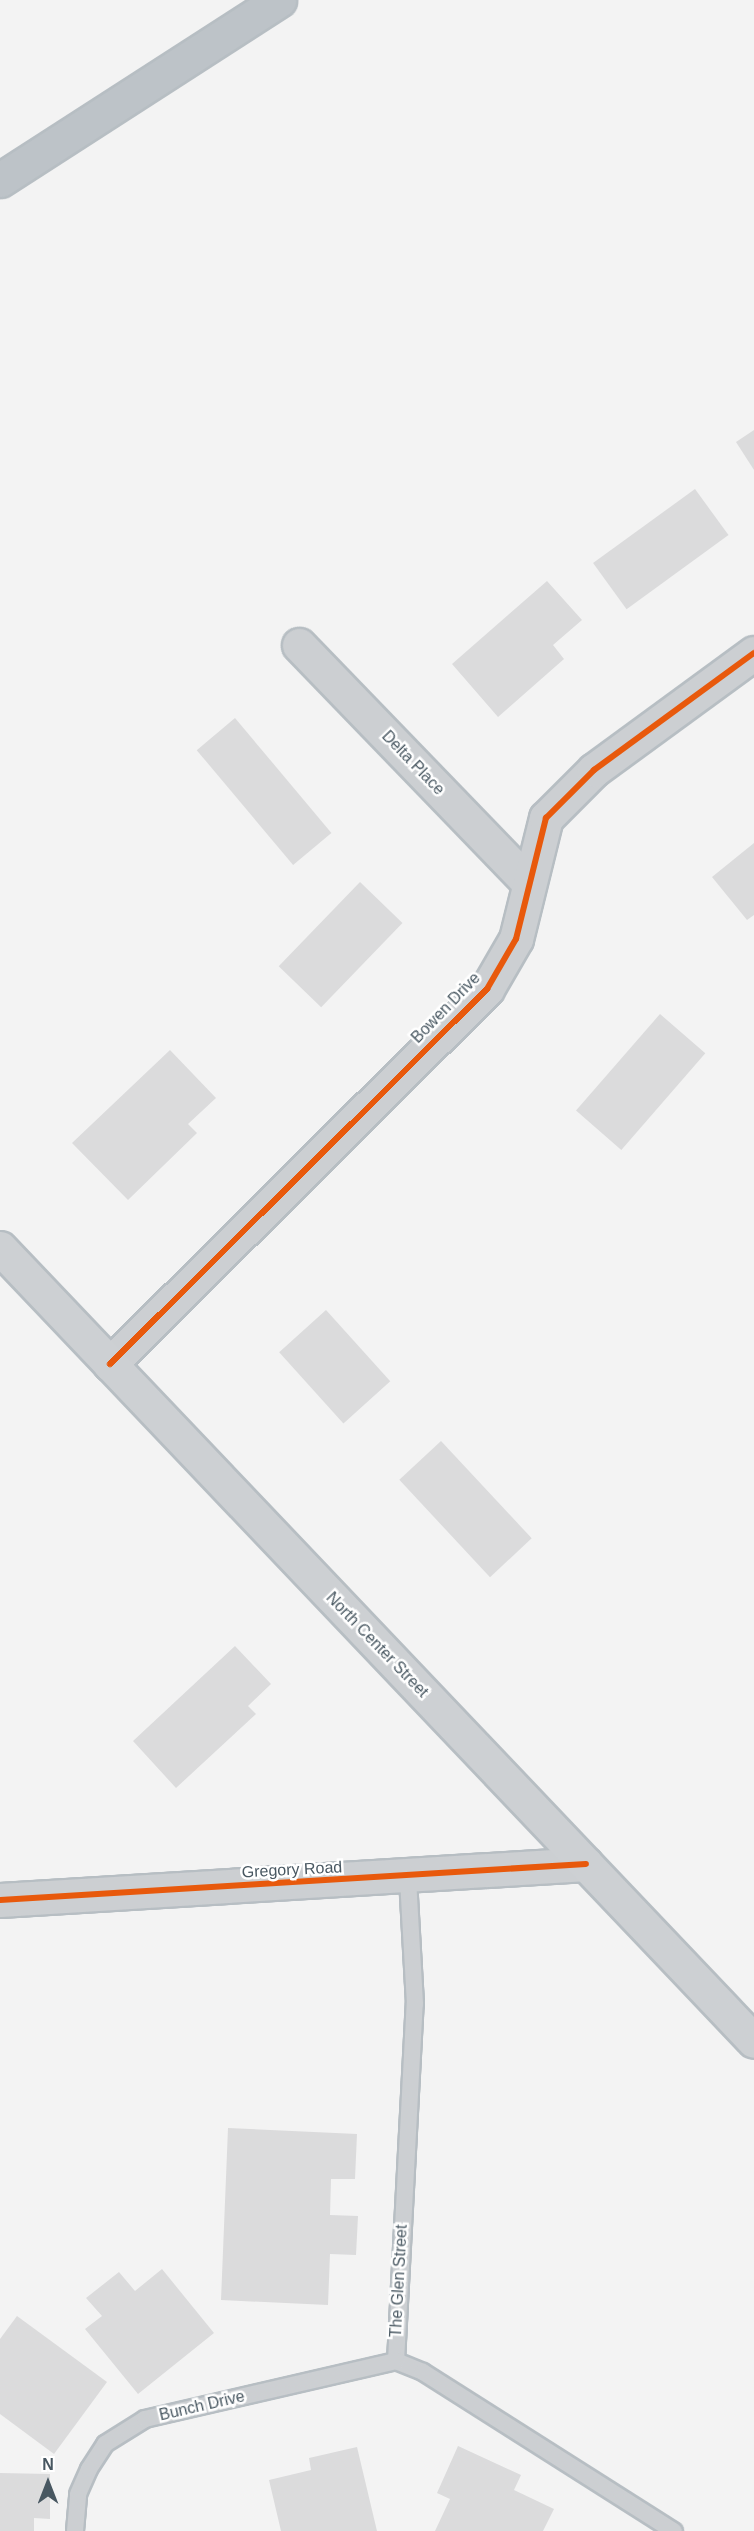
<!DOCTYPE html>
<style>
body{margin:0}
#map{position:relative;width:754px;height:2531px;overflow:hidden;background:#f3f3f3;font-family:Arial,sans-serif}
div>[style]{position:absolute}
.building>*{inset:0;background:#dbdbdc;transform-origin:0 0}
.roads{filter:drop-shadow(2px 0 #b7bec3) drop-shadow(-2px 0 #b7bec3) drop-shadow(0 2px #b7bec3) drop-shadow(0 -2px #b7bec3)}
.service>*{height:16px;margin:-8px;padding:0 8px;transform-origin:8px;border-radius:8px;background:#cccfd2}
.minor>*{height:33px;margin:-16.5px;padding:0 16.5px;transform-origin:16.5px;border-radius:16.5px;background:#cccfd2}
.secondary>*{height:33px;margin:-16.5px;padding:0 16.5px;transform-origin:16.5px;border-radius:16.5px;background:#cdd0d3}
.motorway>*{height:33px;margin:-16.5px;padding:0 16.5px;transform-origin:16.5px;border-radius:16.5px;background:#bdc3c8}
.cycleway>*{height:6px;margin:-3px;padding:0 3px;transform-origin:3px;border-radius:3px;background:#e8590c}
span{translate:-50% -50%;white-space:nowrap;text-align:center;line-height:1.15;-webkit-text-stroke:5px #fff;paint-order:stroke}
.street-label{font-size:16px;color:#485761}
.north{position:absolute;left:18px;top:2453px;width:60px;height:60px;-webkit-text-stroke:4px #fff;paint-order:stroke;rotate:0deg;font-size:16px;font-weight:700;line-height:24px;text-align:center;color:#485761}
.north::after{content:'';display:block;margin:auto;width:21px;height:27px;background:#485761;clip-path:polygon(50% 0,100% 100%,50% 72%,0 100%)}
</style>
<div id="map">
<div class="building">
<div style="clip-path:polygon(754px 430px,754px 470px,736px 442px)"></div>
<div style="left:695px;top:489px;width:57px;height:126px;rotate:54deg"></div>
<div style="clip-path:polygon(547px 581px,582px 620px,553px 645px,564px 659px,498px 717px,452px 664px)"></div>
<div style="left:235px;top:718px;width:150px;height:50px;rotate:50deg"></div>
<div style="clip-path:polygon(754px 843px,754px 915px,747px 920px,712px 877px)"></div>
<div style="left:360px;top:882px;width:59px;height:117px;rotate:44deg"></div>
<div style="left:660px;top:1014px;width:60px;height:128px;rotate:41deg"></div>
<div style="clip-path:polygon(170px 1050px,216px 1098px,188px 1124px,197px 1133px,128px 1200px,72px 1143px)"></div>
<div style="left:326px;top:1310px;width:96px;height:63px;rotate:48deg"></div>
<div style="left:441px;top:1441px;width:133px;height:57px;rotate:47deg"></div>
<div style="clip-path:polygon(235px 1646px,271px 1684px,248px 1706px,256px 1714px,176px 1788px,133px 1741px)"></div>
<div style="clip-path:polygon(228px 2128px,357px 2134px,355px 2179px,331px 2179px,330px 2215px,358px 2216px,356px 2255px,330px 2254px,328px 2305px,221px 2300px)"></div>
<div style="clip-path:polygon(162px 2269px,214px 2333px,138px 2394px,85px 2329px,102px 2316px,86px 2298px,119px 2272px,135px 2291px)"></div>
<div style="clip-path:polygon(17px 2316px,107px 2382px,54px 2454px,0 2414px,0 2339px)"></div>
<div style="clip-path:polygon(458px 2446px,521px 2475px,514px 2490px,554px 2509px,543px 2531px,435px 2531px,450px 2499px,437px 2493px)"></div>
<div style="clip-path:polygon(357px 2447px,377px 2531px,281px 2531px,269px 2480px,311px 2470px,309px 2458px)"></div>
<div style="clip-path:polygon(0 2473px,50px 2474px,50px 2519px,34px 2518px,34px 2531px,0 2531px)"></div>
</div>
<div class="roads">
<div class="service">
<div style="left:396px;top:2361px;width:358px;rotate:-87deg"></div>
<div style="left:415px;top:2004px;width:127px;rotate:-93.2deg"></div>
<div style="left:396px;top:2361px;width:29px;rotate:22deg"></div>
<div style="left:423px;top:2372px;width:297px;rotate:32.4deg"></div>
<div style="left:75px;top:2531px;width:37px;rotate:-85deg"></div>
<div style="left:78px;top:2494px;width:27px;rotate:-66deg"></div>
<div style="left:89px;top:2469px;width:30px;rotate:-57deg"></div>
<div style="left:105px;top:2444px;width:47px;rotate:-32deg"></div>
<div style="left:145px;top:2419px;width:258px;rotate:-13deg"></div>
</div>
<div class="minor">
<div style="left:299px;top:645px;width:328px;rotate:46deg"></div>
<div style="left:110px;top:1364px;width:532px;rotate:-44.85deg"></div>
<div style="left:487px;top:989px;width:58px;rotate:-59.9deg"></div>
<div style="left:516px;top:939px;width:125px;rotate:-76.1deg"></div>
<div style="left:546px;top:818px;width:68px;rotate:-45deg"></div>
<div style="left:594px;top:770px;width:198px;rotate:-36.2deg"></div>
<div style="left:0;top:1900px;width:587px;rotate:-3.52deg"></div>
</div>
<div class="secondary">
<div style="left:0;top:1248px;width:1094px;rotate:46.44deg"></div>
</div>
<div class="motorway">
<div style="left:0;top:180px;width:332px;rotate:-32.8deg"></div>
</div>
</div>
<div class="cycleway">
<div style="left:110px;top:1364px;width:532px;rotate:-44.85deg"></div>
<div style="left:487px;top:989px;width:58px;rotate:-59.9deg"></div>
<div style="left:516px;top:939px;width:125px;rotate:-76.1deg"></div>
<div style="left:546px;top:818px;width:68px;rotate:-45deg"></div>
<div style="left:594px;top:770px;width:198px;rotate:-36.2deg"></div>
<div style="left:0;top:1900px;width:587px;rotate:-3.52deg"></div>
</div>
<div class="street-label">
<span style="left:413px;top:763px;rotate:46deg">Delta Place</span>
<span style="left:446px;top:1008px;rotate:-46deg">Bowen Drive</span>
<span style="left:377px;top:1645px;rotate:46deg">North Center Street</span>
<span style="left:292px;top:1870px;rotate:-3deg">Gregory Road</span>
<span style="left:399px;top:2281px;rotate:-87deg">The Glen Street</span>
<span style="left:202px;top:2406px;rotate:-13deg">Bunch Drive</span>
</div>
<div class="north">N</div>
</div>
